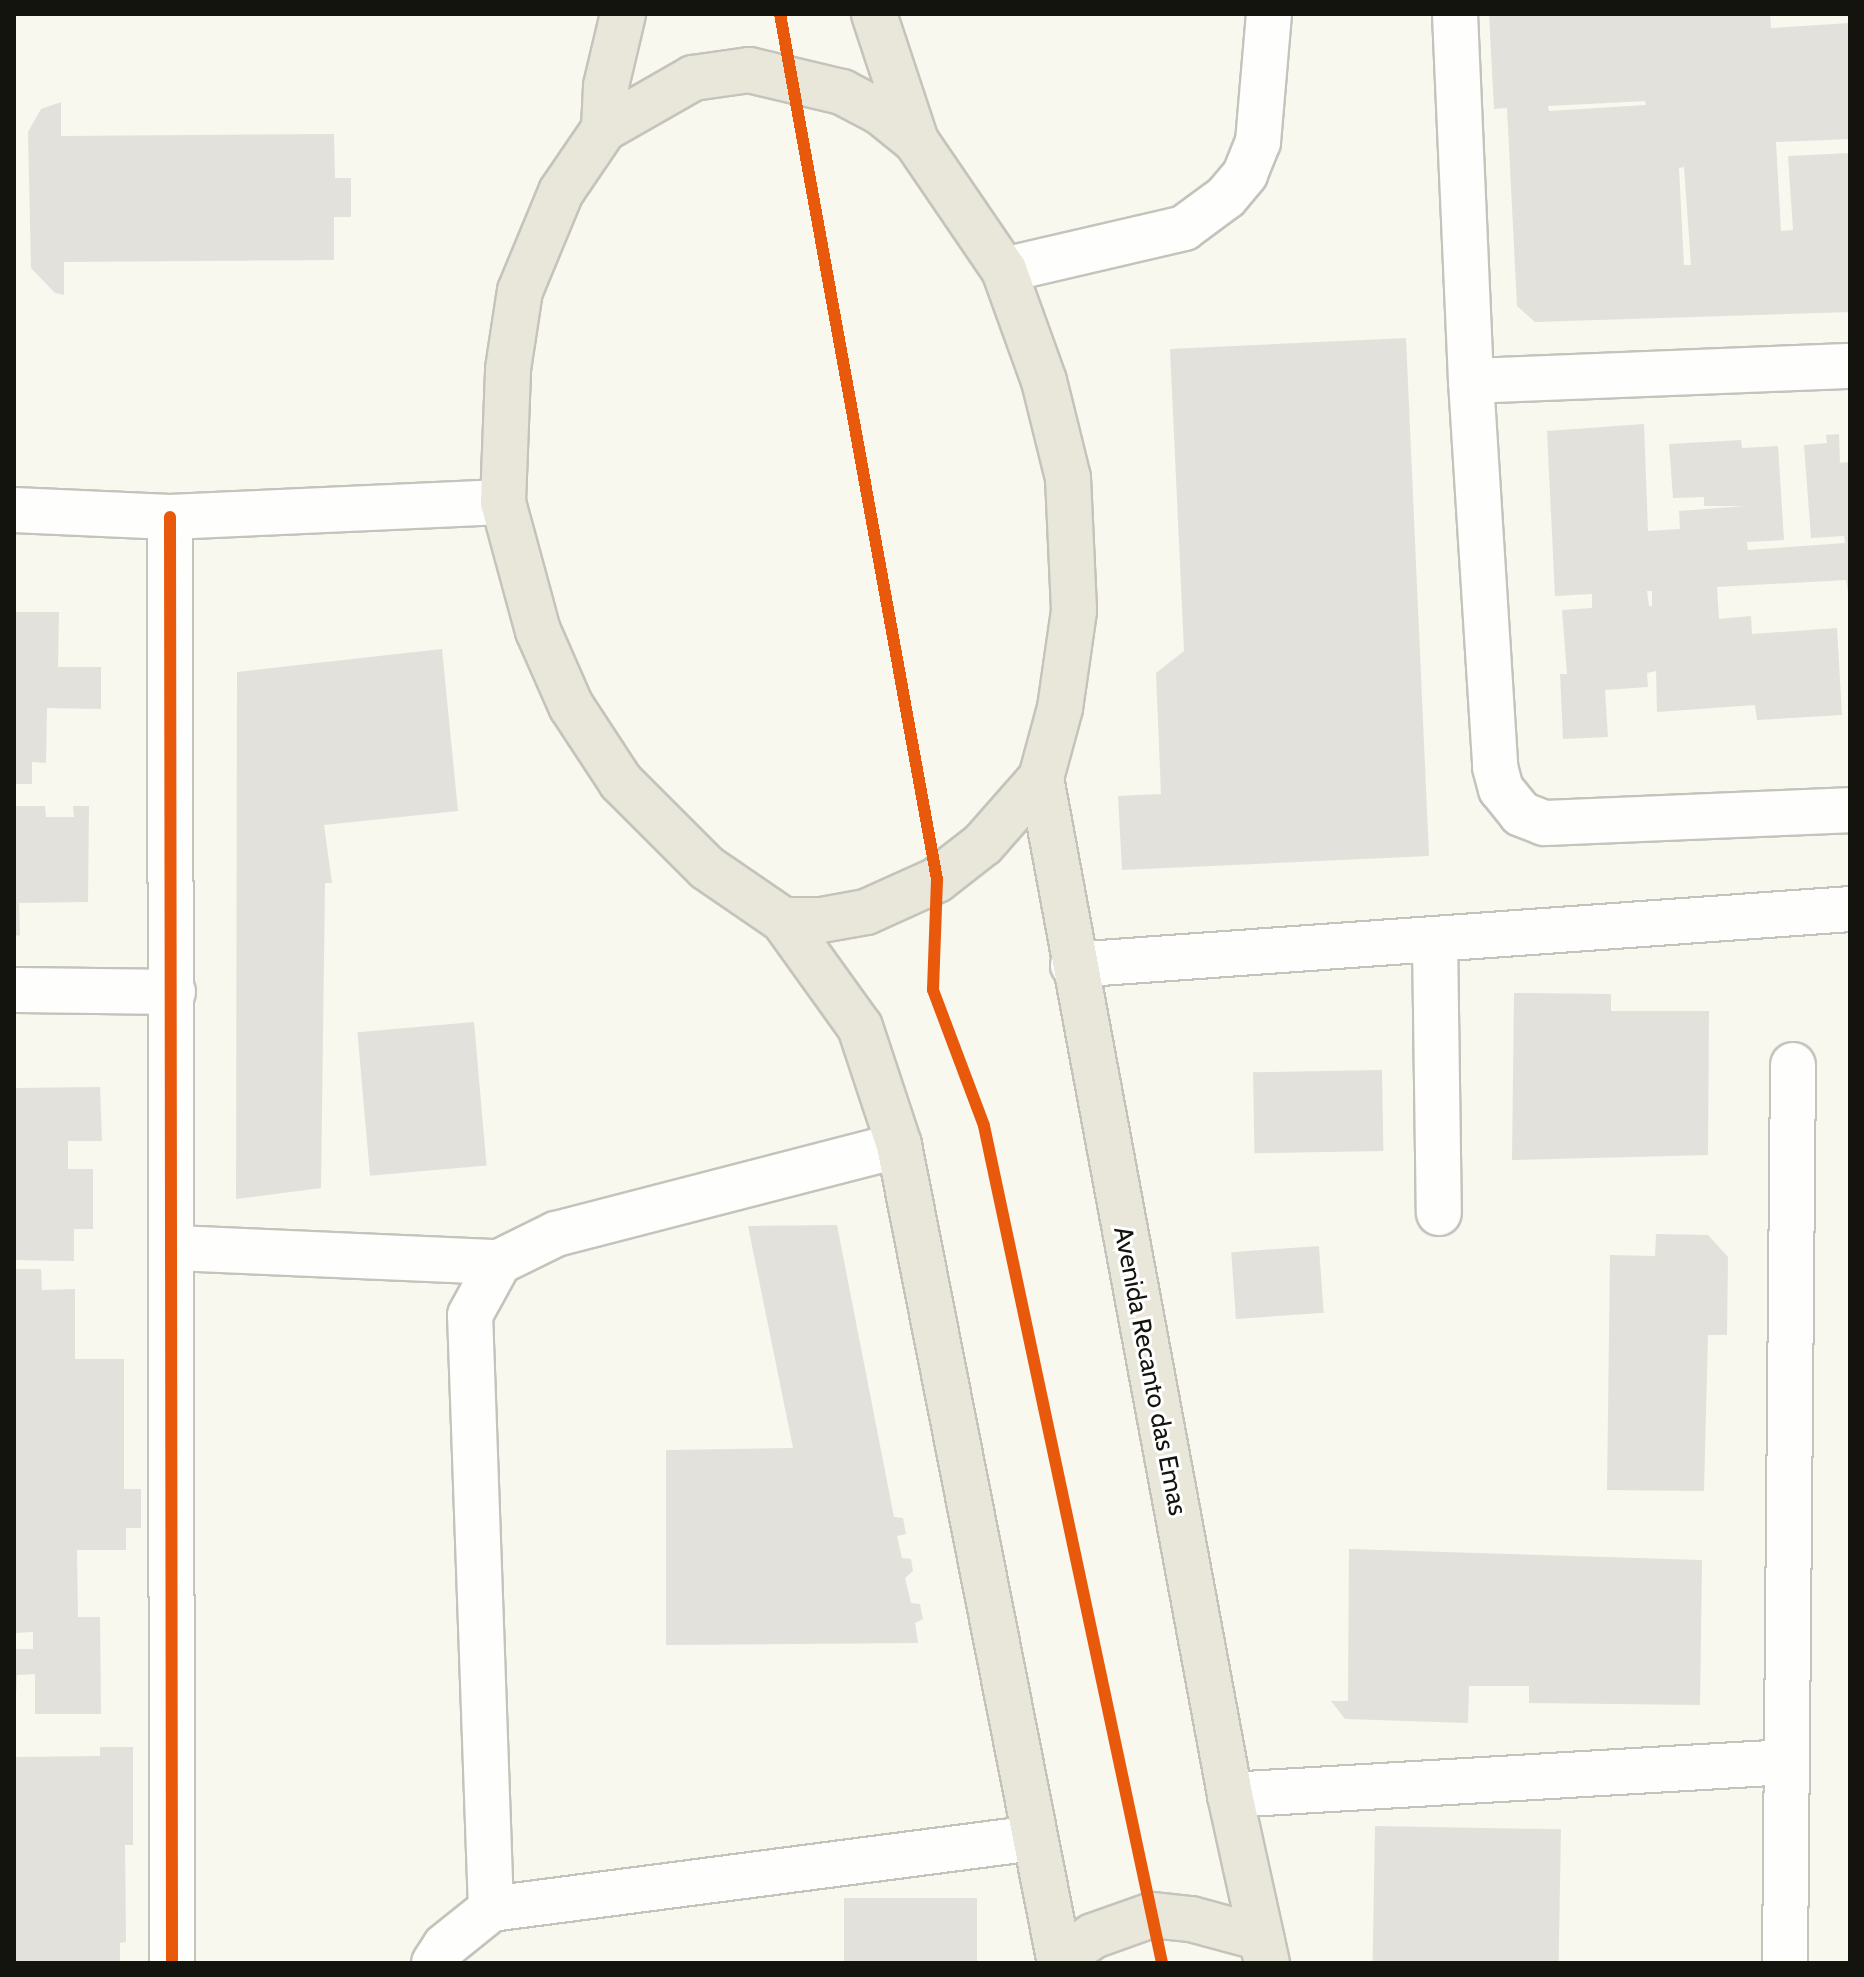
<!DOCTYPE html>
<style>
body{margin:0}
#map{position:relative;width:1864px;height:1977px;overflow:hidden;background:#f8f8ef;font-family:Cabin,sans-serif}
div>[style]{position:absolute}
.building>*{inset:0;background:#e2e1db;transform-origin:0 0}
.roads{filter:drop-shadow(2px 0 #c4c4bd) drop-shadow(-2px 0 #c4c4bd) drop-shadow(0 2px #c4c4bd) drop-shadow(0 -2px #c4c4bd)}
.minor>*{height:44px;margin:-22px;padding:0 22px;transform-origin:22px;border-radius:22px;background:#fefefd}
.major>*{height:44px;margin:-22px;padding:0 22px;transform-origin:22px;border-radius:22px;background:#e8e7da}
.cycleway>*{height:12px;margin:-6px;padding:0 6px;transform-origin:6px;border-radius:6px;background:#e8590c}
span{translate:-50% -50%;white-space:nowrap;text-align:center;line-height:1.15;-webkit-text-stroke:6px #fff;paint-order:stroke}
.street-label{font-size:26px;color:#14140e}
.frame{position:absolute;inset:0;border:16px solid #14140e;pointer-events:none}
</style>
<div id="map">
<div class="building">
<div style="clip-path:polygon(evenodd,1489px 14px,1770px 14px,1771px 28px,1850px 23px,1850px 139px,1776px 142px,1781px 231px,1793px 230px,1788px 156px,1850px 153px,1850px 312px,1535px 322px,1517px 306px,1507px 108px,1494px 109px,1489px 14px,1645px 101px,1646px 105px,1549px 111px,1548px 106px,1645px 101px,1489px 14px,1684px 167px,1691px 265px,1684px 265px,1679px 168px,1684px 167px)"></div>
<div style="clip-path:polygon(61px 102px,61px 136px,334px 134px,335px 178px,351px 178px,351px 217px,334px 217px,334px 260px,64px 262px,64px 295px,55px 293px,31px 268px,28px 132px,41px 109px)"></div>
<div style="clip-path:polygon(1406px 338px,1429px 856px,1122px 870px,1118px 796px,1161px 794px,1156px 673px,1184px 651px,1170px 349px)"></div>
<div style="clip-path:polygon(evenodd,1644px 424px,1648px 531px,1680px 529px,1679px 511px,1745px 506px,1704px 506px,1704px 497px,1673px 498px,1669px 444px,1741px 440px,1742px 448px,1778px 446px,1784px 540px,1747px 542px,1748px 550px,1845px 543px,1844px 536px,1811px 538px,1804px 445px,1827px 443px,1826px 435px,1839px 434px,1840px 463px,1850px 462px,1850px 605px,1846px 580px,1717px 587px,1719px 619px,1751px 616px,1752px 634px,1837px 628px,1842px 715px,1757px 720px,1755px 705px,1657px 712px,1656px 671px,1647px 673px,1648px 687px,1605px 690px,1608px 737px,1563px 739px,1560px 674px,1567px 674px,1562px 610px,1592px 608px,1592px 594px,1555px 596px,1547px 431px,1644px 424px,1647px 591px,1652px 591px,1652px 606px,1649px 606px,1647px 591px)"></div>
<div style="clip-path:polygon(14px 612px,59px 612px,58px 667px,101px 667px,101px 709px,47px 708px,46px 763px,32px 762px,32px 784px,14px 784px)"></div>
<div style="clip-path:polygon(442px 649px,458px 811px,324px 825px,332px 883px,325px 883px,321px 1188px,236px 1199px,237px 672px)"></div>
<div style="clip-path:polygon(14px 806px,45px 806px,46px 817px,74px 817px,73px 806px,89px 806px,88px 902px,19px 903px,20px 935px,14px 936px)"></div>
<div style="clip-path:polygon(1514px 993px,1611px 994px,1611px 1011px,1709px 1011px,1708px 1155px,1512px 1160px)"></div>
<div style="left:474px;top:1022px;width:144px;height:117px;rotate:85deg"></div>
<div style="left:1382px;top:1070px;width:81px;height:129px;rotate:89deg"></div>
<div style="clip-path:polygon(100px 1087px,102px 1141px,68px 1141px,68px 1169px,93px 1169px,93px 1229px,74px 1229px,74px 1261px,14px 1260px,14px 1088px)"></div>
<div style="clip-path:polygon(837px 1225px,894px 1517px,903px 1518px,906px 1534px,897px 1536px,902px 1558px,911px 1559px,913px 1571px,905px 1578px,911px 1603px,920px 1604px,923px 1619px,915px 1623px,918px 1643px,666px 1645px,666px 1450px,793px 1448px,748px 1226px)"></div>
<div style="clip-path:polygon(1656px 1234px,1708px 1235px,1728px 1257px,1727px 1335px,1708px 1335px,1704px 1491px,1607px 1490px,1610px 1255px,1655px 1256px)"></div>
<div style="left:1319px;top:1246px;width:67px;height:88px;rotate:86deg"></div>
<div style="clip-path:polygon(14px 1269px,41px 1269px,42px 1290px,75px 1289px,75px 1359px,124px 1359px,124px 1489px,141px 1489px,141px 1528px,126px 1528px,126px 1550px,77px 1550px,78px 1617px,100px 1617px,101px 1714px,35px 1714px,35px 1674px,17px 1675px,14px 1737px,14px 1649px,33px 1649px,33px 1632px,14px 1633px)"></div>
<div style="clip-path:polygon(1349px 1549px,1702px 1560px,1700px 1705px,1529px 1703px,1529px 1686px,1469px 1686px,1468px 1723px,1345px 1719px,1331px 1701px,1348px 1701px)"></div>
<div style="clip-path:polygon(100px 1747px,133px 1747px,133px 1845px,125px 1845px,126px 1942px,120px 1943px,120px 1963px,14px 1963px,14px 1757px,100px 1756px)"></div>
<div style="left:1375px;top:1826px;width:186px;height:137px;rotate:1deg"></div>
<div style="left:844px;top:1898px;width:133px;height:65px"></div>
</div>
<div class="roads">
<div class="minor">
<div style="left:1455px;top:14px;width:367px;rotate:87.5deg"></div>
<div style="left:1471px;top:381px;width:387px;rotate:86.4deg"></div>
<div style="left:1495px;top:767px;width:23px;rotate:75deg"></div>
<div style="left:1501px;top:789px;width:32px;rotate:51deg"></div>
<div style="left:1521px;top:814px;width:25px;rotate:21deg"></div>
<div style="left:1544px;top:823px;width:306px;rotate:-2.4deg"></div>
<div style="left:1004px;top:270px;width:185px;rotate:-13.1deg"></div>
<div style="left:1184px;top:228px;width:52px;rotate:-36.4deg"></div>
<div style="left:1226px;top:197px;width:30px;rotate:-50deg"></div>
<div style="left:1245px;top:174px;width:35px;rotate:-68deg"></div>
<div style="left:1258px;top:142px;width:128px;rotate:-85.1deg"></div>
<div style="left:1471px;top:381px;width:379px;rotate:-2.3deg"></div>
<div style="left:14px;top:510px;width:156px;rotate:2.6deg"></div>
<div style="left:170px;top:517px;width:333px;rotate:-2.6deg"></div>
<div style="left:170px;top:517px;width:1446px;rotate:89.92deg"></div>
<div style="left:1435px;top:939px;width:274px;rotate:89.2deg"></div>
<div style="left:1073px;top:965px;width:779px;rotate:-4.12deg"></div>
<div style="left:14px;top:990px;width:159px;rotate:0.7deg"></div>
<div style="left:174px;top:1248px;width:325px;rotate:2.5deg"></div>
<div style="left:1230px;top:1795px;width:558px;rotate:-3.39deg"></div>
<div style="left:491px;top:1909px;width:594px;rotate:-92.02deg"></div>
<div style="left:470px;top:1315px;width:60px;rotate:-61.3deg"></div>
<div style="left:499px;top:1262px;width:64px;rotate:-26.2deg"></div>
<div style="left:556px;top:1234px;width:354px;rotate:-14.5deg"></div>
<div style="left:434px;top:1963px;width:20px;rotate:-57deg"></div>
<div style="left:445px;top:1946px;width:59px;rotate:-38.8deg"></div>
<div style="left:491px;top:1909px;width:548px;rotate:-7.45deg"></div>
<div style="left:1785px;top:1963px;width:898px;rotate:-89.49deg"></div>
</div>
<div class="major">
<div style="left:874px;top:14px;width:134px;rotate:71.7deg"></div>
<div style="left:604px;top:129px;width:43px;rotate:-87.3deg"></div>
<div style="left:606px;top:86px;width:74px;rotate:-76.7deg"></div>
<div style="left:1041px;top:778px;width:88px;rotate:131.3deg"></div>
<div style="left:983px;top:844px;width:58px;rotate:142deg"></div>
<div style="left:937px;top:880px;width:78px;rotate:155.7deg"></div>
<div style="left:866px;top:912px;width:46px;rotate:169.9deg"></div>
<div style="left:821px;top:920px;width:38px;rotate:180deg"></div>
<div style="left:783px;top:920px;width:92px;rotate:-145.6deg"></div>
<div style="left:707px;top:868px;width:122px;rotate:-135deg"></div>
<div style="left:621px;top:782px;width:91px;rotate:-123.3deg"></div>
<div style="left:571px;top:706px;width:82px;rotate:-113.7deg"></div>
<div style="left:538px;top:631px;width:134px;rotate:-105.2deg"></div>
<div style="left:503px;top:502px;width:133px;rotate:-87.8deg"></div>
<div style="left:508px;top:369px;width:79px;rotate:-81.3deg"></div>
<div style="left:520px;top:291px;width:107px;rotate:-67.5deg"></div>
<div style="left:561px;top:192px;width:76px;rotate:-55.7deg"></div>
<div style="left:604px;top:129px;width:103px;rotate:-29.8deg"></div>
<div style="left:693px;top:78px;width:57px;rotate:-8.1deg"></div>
<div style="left:749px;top:70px;width:96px;rotate:13.3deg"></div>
<div style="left:842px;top:92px;width:43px;rotate:27.8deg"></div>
<div style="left:880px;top:112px;width:46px;rotate:38.9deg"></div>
<div style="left:916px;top:141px;width:156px;rotate:55.7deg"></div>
<div style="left:1004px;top:270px;width:118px;rotate:70.2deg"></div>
<div style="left:1044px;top:381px;width:100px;rotate:76.1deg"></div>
<div style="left:1068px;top:478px;width:133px;rotate:87.4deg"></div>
<div style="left:1074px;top:611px;width:98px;rotate:98.2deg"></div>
<div style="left:1060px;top:708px;width:73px;rotate:105.2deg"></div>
<div style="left:1041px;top:778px;width:1034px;rotate:79.47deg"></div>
<div style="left:1230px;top:1795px;width:172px;rotate:77.6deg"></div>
<div style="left:783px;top:920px;width:132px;rotate:54.3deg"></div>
<div style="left:860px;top:1027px;width:124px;rotate:71.7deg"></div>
<div style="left:899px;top:1145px;width:834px;rotate:78.87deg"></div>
<div style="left:1060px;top:1959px;width:40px;rotate:-34.9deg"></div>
<div style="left:1093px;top:1936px;width:63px;rotate:-19.6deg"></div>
<div style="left:1152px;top:1915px;width:39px;rotate:6deg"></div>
<div style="left:1191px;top:1919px;width:73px;rotate:15.2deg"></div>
</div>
</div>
<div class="cycleway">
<div style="left:780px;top:14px;width:880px;rotate:79.72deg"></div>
<div style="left:937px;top:880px;width:110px;rotate:92.1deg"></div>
<div style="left:933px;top:990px;width:145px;rotate:69.4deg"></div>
<div style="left:984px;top:1126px;width:856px;rotate:77.99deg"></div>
<div style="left:170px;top:517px;width:1446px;rotate:89.92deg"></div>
</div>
<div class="street-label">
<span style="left:1150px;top:1371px;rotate:79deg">Avenida Recanto das Emas</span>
</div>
<div class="frame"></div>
</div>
